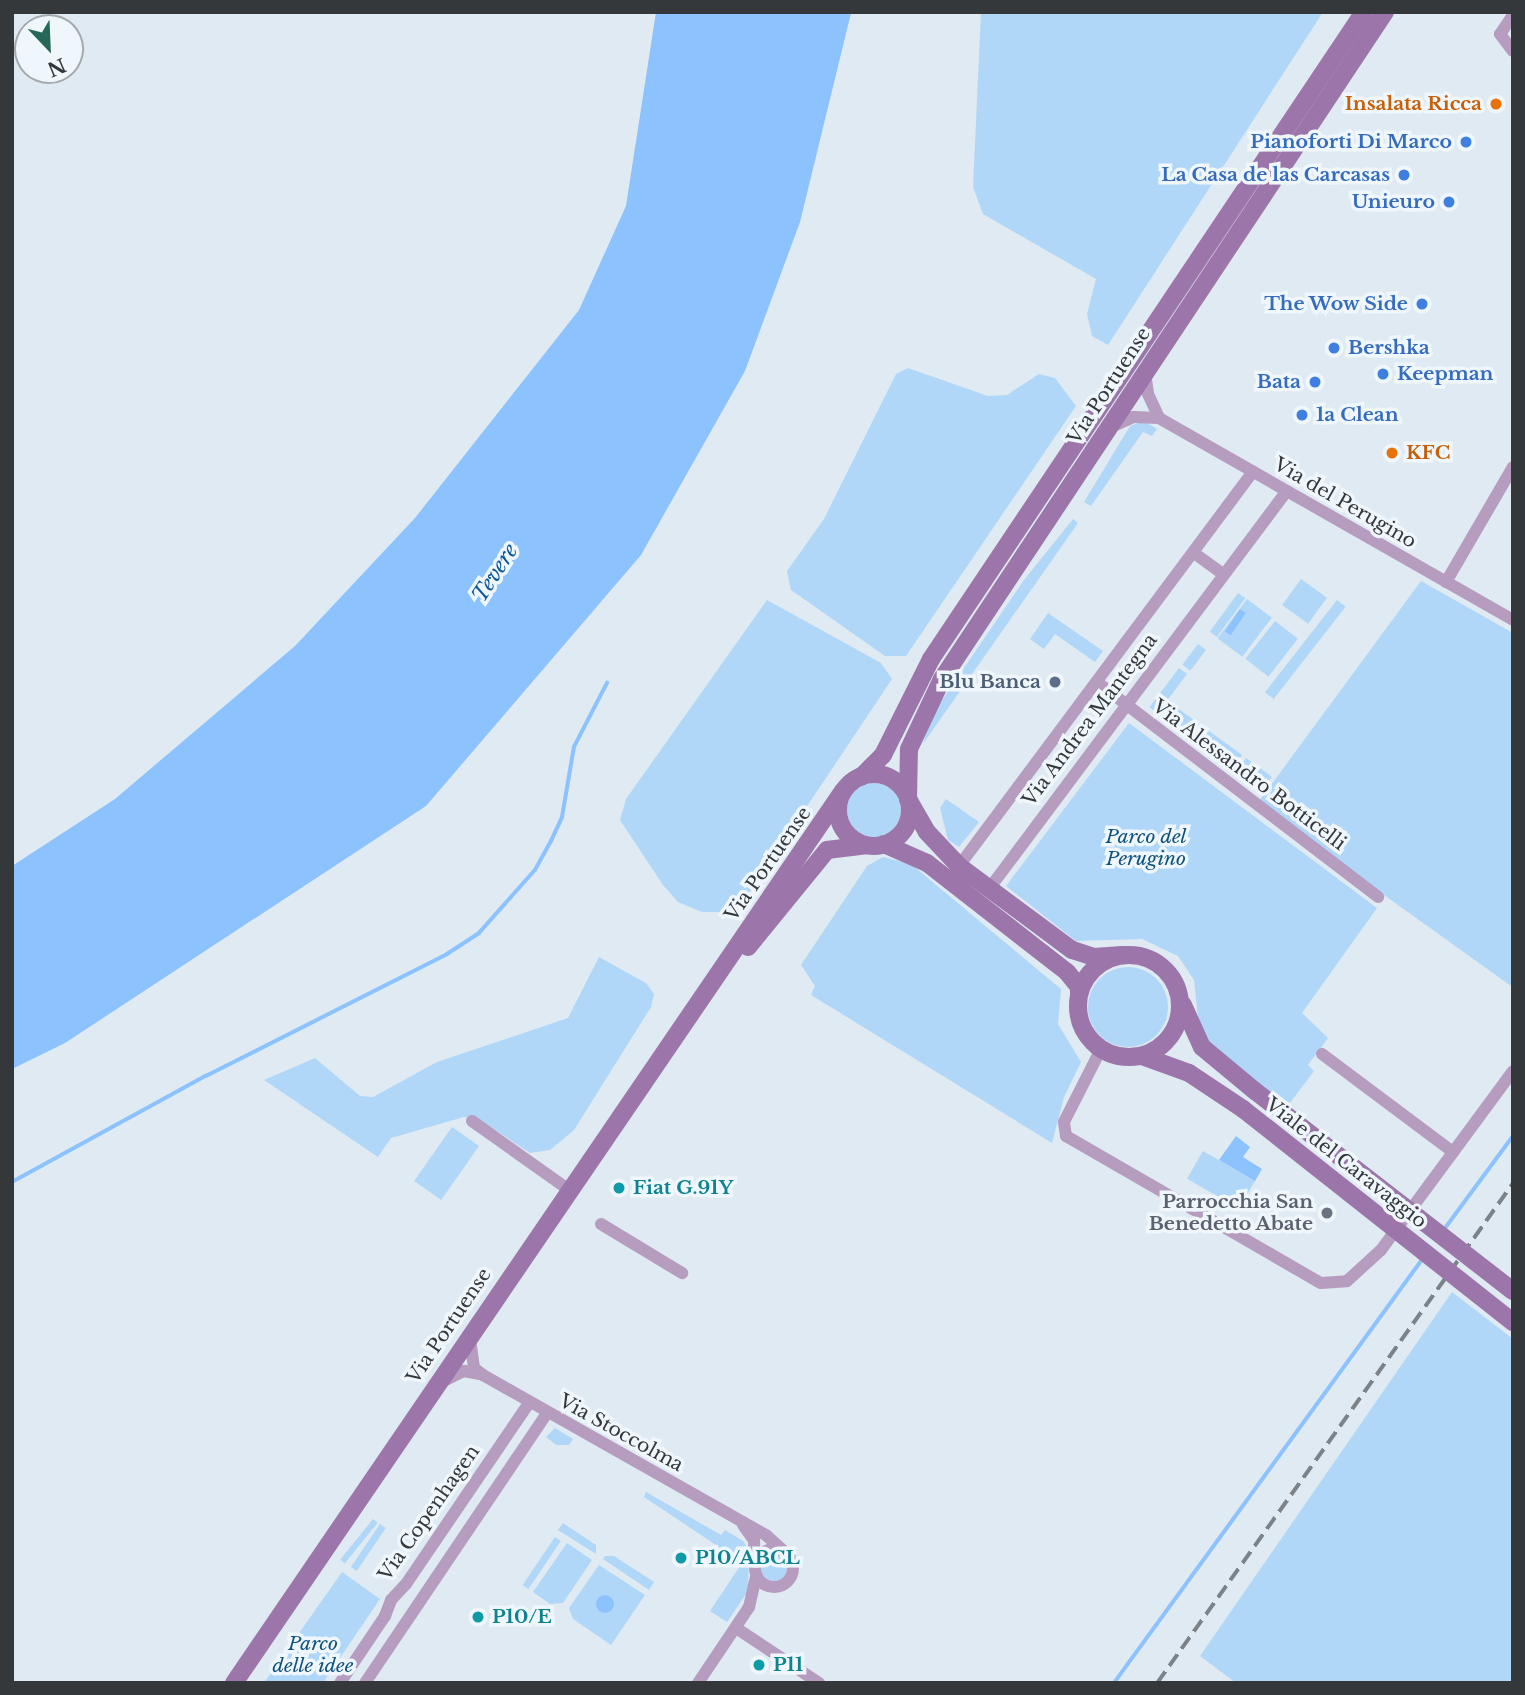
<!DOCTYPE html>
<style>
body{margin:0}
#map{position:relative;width:1525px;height:1695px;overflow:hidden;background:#e0eaf2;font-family:"Libre Baskerville",serif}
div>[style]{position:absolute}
.green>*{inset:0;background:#b0d7f8;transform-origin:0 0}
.round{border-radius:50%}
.water>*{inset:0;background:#8cc2fd;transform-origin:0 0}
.stream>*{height:3.5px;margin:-1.75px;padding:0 1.75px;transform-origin:1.75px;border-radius:1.75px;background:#8cc2fd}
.street>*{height:12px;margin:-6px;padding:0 6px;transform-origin:6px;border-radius:6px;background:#b69cbf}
.street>.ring{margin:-6px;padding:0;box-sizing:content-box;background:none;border:12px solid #b69cbf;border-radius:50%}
.secondary>*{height:18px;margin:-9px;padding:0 9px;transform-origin:9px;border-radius:9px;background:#9c76aa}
.secondary>.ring{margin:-9px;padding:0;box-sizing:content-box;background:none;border:18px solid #9c76aa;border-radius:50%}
.rail>*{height:3.5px;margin-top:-1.75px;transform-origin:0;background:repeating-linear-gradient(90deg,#7c8388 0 14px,transparent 0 21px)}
.secondary-bridge>*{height:18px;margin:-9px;padding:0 9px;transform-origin:9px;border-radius:9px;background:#9c76aa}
.dots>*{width:19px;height:19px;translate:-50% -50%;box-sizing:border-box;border:4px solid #eff7fd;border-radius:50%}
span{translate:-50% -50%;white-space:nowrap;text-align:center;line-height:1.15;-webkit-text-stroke:7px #eff7fd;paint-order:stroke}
.food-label{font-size:19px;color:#c56008;font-weight:700}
.right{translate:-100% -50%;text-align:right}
.left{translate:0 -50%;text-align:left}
.shop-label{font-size:19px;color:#366cbe;font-weight:700}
.street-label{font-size:19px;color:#34383b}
.service-label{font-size:19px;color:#4e5e75;font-weight:700}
.park-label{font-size:19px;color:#0f517c;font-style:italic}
.culture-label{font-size:19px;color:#0d838f;font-weight:700}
.worship-label{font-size:19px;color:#5b616d;font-weight:700}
.water-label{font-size:21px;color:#0e5799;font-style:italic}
.frame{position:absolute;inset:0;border:14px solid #34383b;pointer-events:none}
.north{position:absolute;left:14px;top:14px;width:70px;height:70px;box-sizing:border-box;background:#eff7fd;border:2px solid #a4abaf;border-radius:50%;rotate:157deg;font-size:19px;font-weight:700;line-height:28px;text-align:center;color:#34383b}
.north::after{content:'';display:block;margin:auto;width:24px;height:32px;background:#266857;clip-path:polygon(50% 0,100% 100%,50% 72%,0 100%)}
</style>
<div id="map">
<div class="green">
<div style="clip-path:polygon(981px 12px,1323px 12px,1108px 345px,1092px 336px,1087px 314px,1096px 279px,983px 214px,973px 187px)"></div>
<div style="clip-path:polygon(908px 368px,988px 396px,1007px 395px,1039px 374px,1055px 378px,1076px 406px,906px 656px,885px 656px,791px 590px,787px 571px,824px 519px,896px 374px)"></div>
<div style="clip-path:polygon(1144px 421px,1157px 429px,1152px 436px,1143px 432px,1091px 506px,1084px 502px,1130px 426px)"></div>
<div style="clip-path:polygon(1073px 519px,1078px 523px,923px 744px,932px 715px,1024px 580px)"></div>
<div style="left:1301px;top:579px;width:32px;height:32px;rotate:36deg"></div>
<div style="clip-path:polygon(1421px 581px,1513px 633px,1511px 986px,1257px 804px)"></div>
<div style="left:1238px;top:593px;width:9px;height:48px;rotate:36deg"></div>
<div style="left:1247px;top:599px;width:31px;height:49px;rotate:37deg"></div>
<div style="clip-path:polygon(767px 600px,881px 663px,892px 679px,745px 899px,730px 912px,702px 912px,678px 902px,663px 885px,620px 820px,626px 799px)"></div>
<div style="left:1337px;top:600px;width:11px;height:117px;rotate:38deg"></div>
<div style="clip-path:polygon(1048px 613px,1103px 651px,1095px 662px,1055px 634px,1044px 649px,1030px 639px)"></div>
<div style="left:1275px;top:621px;width:29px;height:48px;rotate:38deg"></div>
<div style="left:1198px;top:644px;width:10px;height:26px;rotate:37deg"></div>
<div style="left:1179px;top:668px;width:10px;height:49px;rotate:37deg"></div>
<div style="left:1172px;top:704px;width:42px;height:15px;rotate:36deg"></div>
<div style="clip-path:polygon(1129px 723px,1377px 908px,1302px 1013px,1328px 1038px,1308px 1065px,1314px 1071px,1287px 1107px,1206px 1041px,1199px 1026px,1194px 980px,1178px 956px,1142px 939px,1076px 941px,1006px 886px)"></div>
<div style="left:1209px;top:731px;width:41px;height:16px;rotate:36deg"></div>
<div style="left:1246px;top:758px;width:32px;height:17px;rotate:36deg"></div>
<div class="round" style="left:847px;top:783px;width:54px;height:54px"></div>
<div style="clip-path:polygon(946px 799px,979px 822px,959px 847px,948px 840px,940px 808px)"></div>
<div style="clip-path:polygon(883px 857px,911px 864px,1061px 989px,1058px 1024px,1081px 1062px,1064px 1097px,1052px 1143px,811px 995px,815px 986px,801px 965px,867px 866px)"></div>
<div style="clip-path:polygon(599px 957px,646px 983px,654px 994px,651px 1007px,574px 1130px,550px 1150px,530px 1153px,477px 1118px,464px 1117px,391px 1138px,378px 1157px,264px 1080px,315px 1058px,360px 1096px,373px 1097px,437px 1062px,568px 1018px)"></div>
<div class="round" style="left:1088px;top:967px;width:80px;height:80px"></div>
<div style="left:452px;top:1127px;width:33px;height:66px;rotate:35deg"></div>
<div style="left:1203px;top:1151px;width:60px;height:32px;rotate:30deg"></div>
<div style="clip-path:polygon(1452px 1292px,1513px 1339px,1513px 1683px,1236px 1683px,1200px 1656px)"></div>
<div style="clip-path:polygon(555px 1428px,573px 1439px,569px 1445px,556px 1445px,546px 1437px)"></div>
<div style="clip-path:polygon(646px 1492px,721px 1535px,725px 1530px,743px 1541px,749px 1551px,748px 1591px,727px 1622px,710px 1611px,740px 1566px,731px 1555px,644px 1497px)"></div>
<div style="left:373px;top:1519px;width:6px;height:52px;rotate:39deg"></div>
<div style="clip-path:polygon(563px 1523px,596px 1545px,596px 1554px,558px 1530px)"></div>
<div style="left:380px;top:1524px;width:7px;height:52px;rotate:34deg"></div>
<div style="left:555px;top:1537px;width:7px;height:58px;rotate:34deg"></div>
<div style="clip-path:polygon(567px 1543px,592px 1560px,563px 1603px,550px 1604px,533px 1592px)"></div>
<div class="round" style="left:761px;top:1555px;width:26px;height:26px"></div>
<div style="clip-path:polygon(605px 1556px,614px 1556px,654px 1582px,649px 1590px,603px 1559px)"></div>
<div style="clip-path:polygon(599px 1565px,645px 1595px,611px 1645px,573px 1619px,569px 1608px)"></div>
<div style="clip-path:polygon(342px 1572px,380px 1599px,323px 1683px,264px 1683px)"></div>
</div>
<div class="water">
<div style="clip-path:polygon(656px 12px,851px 13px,800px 222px,745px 371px,641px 555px,426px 806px,65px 1043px,12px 1069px,12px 866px,115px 799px,295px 646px,415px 518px,579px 310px,626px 206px)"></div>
<div style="left:1240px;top:609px;width:7px;height:27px;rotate:34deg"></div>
<div style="clip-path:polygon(1236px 1136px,1250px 1147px,1243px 1157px,1262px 1169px,1255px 1181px,1219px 1160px)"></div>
<div class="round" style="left:596px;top:1595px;width:18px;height:18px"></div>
</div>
<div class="stream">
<div style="left:12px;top:1182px;width:221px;rotate:-28.7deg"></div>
<div style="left:206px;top:1076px;width:270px;rotate:-26.8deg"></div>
<div style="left:447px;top:954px;width:38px;rotate:-33deg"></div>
<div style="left:479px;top:933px;width:84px;rotate:-48.4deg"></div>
<div style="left:535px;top:870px;width:33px;rotate:-61deg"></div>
<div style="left:551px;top:841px;width:26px;rotate:-65deg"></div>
<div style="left:562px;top:817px;width:71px;rotate:-80.3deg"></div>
<div style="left:574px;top:747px;width:72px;rotate:-62.7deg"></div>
<div style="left:1443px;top:1231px;width:118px;rotate:-53.6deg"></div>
<div style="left:1114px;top:1683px;width:527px;rotate:-53.96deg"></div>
</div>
<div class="street">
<div style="left:1513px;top:15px;width:23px;rotate:124deg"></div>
<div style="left:1500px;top:34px;width:21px;rotate:53deg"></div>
<div style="left:1145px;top:372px;width:22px;rotate:82deg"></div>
<div style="left:1148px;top:394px;width:26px;rotate:65deg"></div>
<div style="left:1111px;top:427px;width:24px;rotate:-24deg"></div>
<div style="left:1133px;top:417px;width:26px;rotate:2deg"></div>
<div style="left:1159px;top:418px;width:408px;rotate:29.7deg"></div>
<div style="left:1194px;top:553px;width:36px;rotate:36deg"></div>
<div style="left:1446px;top:582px;width:133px;rotate:-59.8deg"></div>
<div style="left:1097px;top:682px;width:354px;rotate:37.4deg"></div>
<div style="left:959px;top:866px;width:492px;rotate:-53.3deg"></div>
<div style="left:989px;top:889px;width:496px;rotate:-53.2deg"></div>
<div style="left:1101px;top:1049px;width:82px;rotate:116.9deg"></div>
<div style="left:1064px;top:1122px;width:14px;rotate:82deg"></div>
<div style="left:1066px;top:1136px;width:294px;rotate:30deg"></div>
<div style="left:1321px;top:1283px;width:26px;rotate:-4deg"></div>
<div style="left:1347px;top:1281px;width:46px;rotate:-42.4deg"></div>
<div style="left:1381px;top:1250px;width:222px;rotate:-53.6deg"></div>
<div style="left:1322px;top:1054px;width:164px;rotate:36.8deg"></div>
<div style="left:472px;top:1121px;width:119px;rotate:35.4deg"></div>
<div style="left:601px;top:1224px;width:95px;rotate:31.2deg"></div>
<div style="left:470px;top:1339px;width:29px;rotate:82deg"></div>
<div style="left:474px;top:1368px;width:11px;rotate:38deg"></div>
<div style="left:483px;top:1375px;width:326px;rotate:29.5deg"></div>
<div style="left:767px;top:1536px;width:24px;rotate:42deg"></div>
<div style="left:442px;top:1382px;width:25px;rotate:-27deg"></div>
<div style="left:464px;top:1371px;width:16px;rotate:11deg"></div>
<div style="left:743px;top:1525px;width:19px;rotate:54deg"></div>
<div style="left:754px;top:1540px;width:23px;rotate:88deg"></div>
<div class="ring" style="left:755px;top:1549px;width:26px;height:26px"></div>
<div style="left:736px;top:1628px;width:100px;rotate:33.5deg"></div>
<div style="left:340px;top:1683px;width:81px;rotate:-56.1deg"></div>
<div style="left:385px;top:1616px;width:17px;rotate:-69deg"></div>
<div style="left:391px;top:1600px;width:22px;rotate:-47deg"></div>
<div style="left:406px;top:1584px;width:219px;rotate:-55.8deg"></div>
<div style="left:365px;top:1683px;width:326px;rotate:-56deg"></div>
<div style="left:698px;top:1683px;width:92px;rotate:-56.1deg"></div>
<div style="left:749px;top:1607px;width:32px;rotate:-77deg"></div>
</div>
<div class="secondary">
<div class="ring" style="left:838px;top:774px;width:54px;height:54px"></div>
<div style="left:861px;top:777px;width:31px;rotate:-45deg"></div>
<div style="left:883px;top:755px;width:107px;rotate:-63.4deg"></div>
<div style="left:931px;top:659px;width:779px;rotate:-56.21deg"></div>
<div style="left:884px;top:844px;width:47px;rotate:23.8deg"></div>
<div style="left:927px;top:863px;width:177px;rotate:37.9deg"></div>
<div style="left:1067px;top:972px;width:19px;rotate:51deg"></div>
<div style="left:1079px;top:987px;width:7px;rotate:90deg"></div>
<div style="left:748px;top:947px;width:125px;rotate:-50.8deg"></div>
<div style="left:827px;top:850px;width:39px;rotate:-7deg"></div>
<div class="ring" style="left:1078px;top:955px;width:84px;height:84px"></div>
<div style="left:1122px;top:955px;width:28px;rotate:176deg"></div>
<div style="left:1094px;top:957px;width:23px;rotate:-162deg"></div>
<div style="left:1072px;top:950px;width:141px;rotate:-143.4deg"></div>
<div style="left:959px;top:866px;width:47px;rotate:-133.3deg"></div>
<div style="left:927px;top:832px;width:38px;rotate:-120deg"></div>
<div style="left:908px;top:799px;width:50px;rotate:-88.9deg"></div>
<div style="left:909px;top:749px;width:77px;rotate:-64.8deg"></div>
<div style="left:942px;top:679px;width:801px;rotate:-56.41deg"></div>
<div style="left:1183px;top:1005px;width:46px;rotate:65.7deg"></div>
<div style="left:1202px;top:1047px;width:69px;rotate:39.7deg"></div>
<div style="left:1142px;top:1056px;width:50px;rotate:19.9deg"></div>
<div style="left:1189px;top:1073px;width:65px;rotate:33.7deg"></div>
<div style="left:234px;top:1683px;width:1080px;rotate:-55.68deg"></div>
</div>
<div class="rail">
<div style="left:1157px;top:1683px;width:614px;rotate:-54.55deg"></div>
</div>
<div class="secondary-bridge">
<div style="left:1255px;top:1091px;width:326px;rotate:37.8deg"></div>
<div style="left:1243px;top:1109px;width:344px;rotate:38.3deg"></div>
</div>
<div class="dots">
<div style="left:1496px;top:104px;background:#e8710a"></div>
<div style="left:1466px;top:142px;background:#3f7fe0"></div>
<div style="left:1404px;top:175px;background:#3f7fe0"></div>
<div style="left:1449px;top:202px;background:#3f7fe0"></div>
<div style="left:1422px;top:304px;background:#3f7fe0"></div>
<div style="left:1334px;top:348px;background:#3f7fe0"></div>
<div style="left:1383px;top:374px;background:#3f7fe0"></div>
<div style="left:1315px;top:382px;background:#3f7fe0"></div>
<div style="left:1302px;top:415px;background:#3f7fe0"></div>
<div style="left:1392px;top:453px;background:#e8710a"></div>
<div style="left:1055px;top:682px;background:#5c6f8a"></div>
<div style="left:619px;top:1188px;background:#0f9aa8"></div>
<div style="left:1327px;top:1213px;background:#6b7280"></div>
<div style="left:681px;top:1558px;background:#0f9aa8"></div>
<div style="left:478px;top:1617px;background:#0f9aa8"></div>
<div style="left:759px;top:1665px;background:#0f9aa8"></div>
</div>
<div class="food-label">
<span class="right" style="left:1482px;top:104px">Insalata Ricca</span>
<span class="left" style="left:1406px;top:453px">KFC</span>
</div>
<div class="shop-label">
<span class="right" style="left:1452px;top:142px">Pianoforti Di Marco</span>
<span class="right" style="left:1390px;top:175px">La Casa de las Carcasas</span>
<span class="right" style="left:1435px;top:202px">Unieuro</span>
<span class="right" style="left:1408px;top:304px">The Wow Side</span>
<span class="left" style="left:1348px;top:348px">Bershka</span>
<span class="left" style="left:1397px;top:374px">Keepman</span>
<span class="right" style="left:1301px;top:382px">Bata</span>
<span class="left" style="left:1316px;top:415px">1a Clean</span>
</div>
<div class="street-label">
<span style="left:1109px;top:386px;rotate:-57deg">Via Portuense</span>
<span style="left:1345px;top:503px;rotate:30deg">Via del Perugino</span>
<span style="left:1090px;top:720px;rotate:-53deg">Via Andrea Mantegna</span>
<span style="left:1249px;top:775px;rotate:37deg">Via Alessandro Botticelli</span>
<span style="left:768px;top:864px;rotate:-55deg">Via Portuense</span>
<span style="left:1346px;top:1163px;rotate:38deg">Viale del Caravaggio</span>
<span style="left:449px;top:1326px;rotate:-56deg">Via Portuense</span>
<span style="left:621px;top:1433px;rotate:29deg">Via Stoccolma</span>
<span style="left:429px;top:1513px;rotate:-55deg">Via Copenhagen</span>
</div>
<div class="service-label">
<span class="right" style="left:1041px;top:682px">Blu Banca</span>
</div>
<div class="park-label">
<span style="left:1146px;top:848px">Parco del<br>Perugino</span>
<span style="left:313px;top:1655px">Parco<br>delle idee</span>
</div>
<div class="culture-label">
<span class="left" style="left:633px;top:1188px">Fiat G.91Y</span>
<span class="left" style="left:695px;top:1558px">P10/ABCL</span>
<span class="left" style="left:492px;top:1617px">P10/E</span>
<span class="left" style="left:773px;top:1665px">P11</span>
</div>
<div class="worship-label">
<span class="right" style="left:1313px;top:1213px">Parrocchia San<br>Benedetto Abate</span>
</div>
<div class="water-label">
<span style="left:495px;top:573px;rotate:-57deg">Tevere</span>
</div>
<div class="frame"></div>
<div class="north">N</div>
</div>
